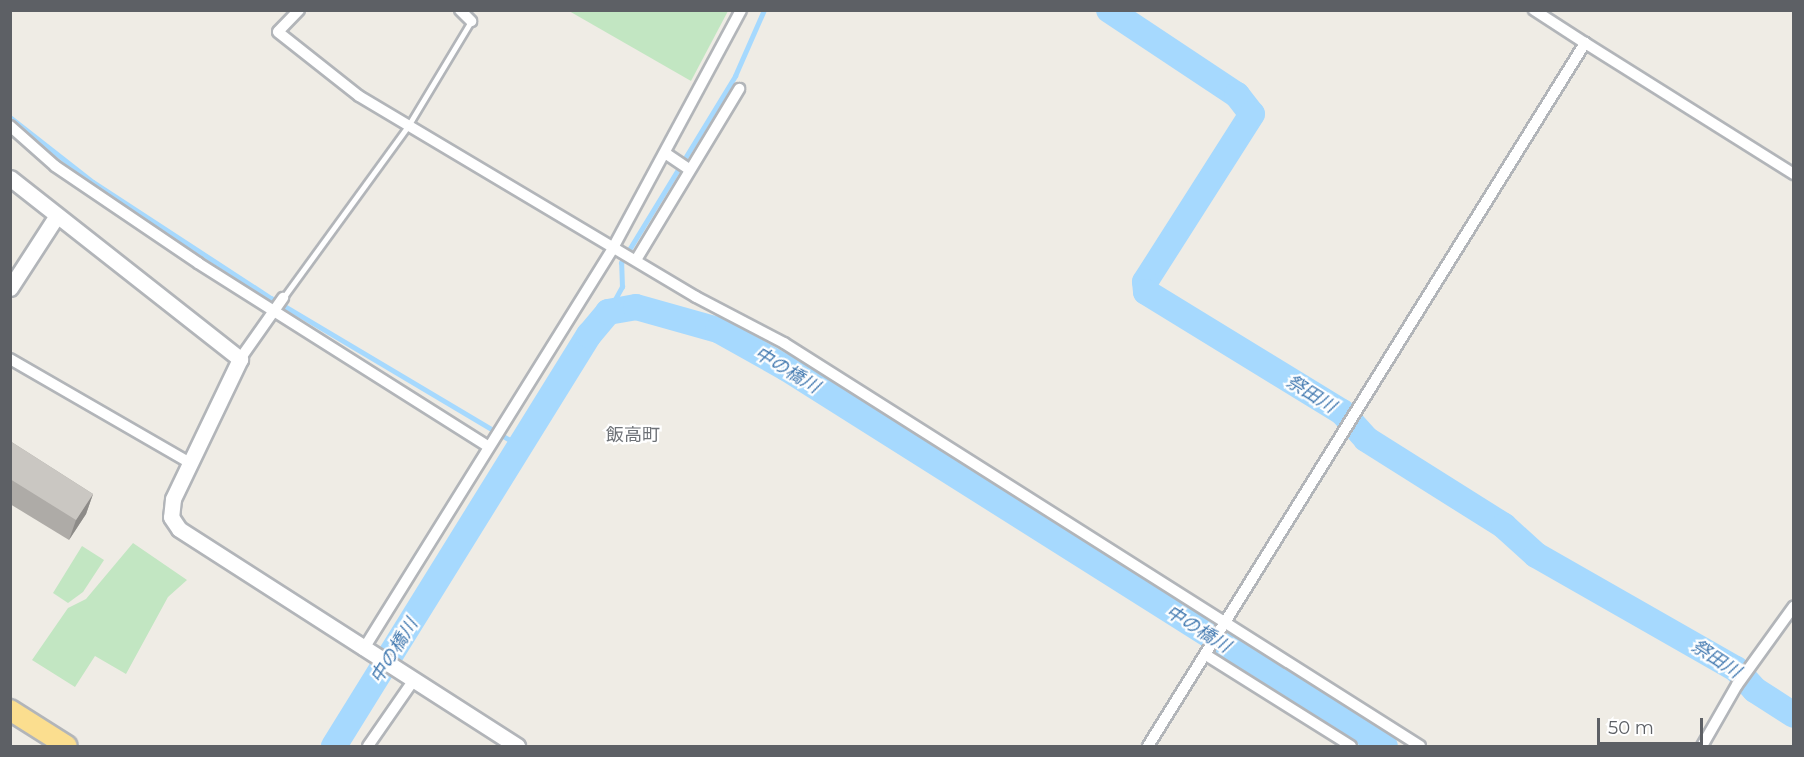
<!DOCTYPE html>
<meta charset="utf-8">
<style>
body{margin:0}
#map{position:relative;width:1804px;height:757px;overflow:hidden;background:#efece5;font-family:Montserrat,"Noto Sans JP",sans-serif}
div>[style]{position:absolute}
.green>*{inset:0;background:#c2e6c2}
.stream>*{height:4.5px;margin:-2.25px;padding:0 2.25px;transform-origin:2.25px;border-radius:2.25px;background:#a6d9fe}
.river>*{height:26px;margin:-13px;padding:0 13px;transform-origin:13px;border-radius:13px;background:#a6d9fe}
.roads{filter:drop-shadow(2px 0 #b2b5b9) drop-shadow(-2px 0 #b2b5b9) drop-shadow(0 2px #b2b5b9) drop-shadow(0 -2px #b2b5b9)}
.lane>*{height:5px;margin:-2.5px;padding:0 2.5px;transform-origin:2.5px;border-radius:2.5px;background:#fff}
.street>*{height:10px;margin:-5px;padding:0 5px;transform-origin:5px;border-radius:5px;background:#fff}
.secondary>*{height:15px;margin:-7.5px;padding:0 7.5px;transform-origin:7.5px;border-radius:7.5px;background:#fff}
.highway>*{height:20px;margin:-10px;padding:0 10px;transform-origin:10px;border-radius:10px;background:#fbde8f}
.wall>*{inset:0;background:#aeaba7}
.shaded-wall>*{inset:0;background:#8d8b88}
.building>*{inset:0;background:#cac7c2}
span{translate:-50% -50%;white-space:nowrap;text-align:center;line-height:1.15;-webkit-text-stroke:4.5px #fff;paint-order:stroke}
.water-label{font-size:18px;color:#4279b0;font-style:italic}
.neighbourhood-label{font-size:18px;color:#6e7277}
.frame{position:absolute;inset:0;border:12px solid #5d6065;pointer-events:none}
.scale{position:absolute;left:1597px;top:718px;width:106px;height:27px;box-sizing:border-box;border:3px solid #5d6065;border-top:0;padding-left:8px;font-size:18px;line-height:21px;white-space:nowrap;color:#5d6065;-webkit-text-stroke:4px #fff;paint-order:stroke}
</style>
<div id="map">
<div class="green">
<div style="clip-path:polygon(569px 11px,728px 10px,728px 11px,691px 81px)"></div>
<div style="clip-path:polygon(133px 543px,187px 580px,168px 597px,126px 674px,95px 656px,75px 687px,32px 660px,68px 608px,86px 599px)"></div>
<div style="clip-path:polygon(82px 546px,104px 560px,83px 592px,68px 603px,53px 593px)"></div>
</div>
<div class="stream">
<div style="left:10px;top:117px;width:105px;rotate:38.1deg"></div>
<div style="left:93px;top:182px;width:212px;rotate:33.1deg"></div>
<div style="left:271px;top:298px;width:288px;rotate:30.7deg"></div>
<div style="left:608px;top:312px;width:29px;rotate:-61deg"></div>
<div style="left:622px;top:287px;width:24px;rotate:-92deg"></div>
<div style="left:621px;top:263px;width:219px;rotate:-58.6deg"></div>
<div style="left:735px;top:76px;width:72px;rotate:-66.3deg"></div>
</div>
<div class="river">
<div style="left:1109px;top:10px;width:154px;rotate:33.6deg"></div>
<div style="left:1237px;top:95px;width:24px;rotate:52deg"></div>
<div style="left:1252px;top:114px;width:199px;rotate:122.5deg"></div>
<div style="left:1145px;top:282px;width:10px;rotate:84deg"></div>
<div style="left:1146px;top:292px;width:230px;rotate:31.5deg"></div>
<div style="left:1342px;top:412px;width:36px;rotate:48deg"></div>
<div style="left:1366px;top:439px;width:163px;rotate:32.2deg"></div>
<div style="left:1504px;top:526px;width:43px;rotate:42.2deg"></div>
<div style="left:1536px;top:555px;width:230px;rotate:29.7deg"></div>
<div style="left:1736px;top:669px;width:28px;rotate:48deg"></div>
<div style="left:1755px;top:690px;width:46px;rotate:32.7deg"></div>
<div style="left:334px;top:746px;width:484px;rotate:-58.2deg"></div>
<div style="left:589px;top:335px;width:30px;rotate:-50deg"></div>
<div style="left:608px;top:312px;width:28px;rotate:-10deg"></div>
<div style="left:636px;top:307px;width:85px;rotate:15.7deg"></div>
<div style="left:718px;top:330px;width:78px;rotate:29.2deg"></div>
<div style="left:786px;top:368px;width:708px;rotate:32.25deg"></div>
</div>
<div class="roads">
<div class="lane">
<div style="left:283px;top:298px;width:213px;rotate:-54deg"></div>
<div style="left:408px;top:126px;width:122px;rotate:-59deg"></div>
</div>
<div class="street">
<div style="left:299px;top:10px;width:30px;rotate:134deg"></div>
<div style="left:278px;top:32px;width:103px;rotate:38.3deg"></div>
<div style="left:359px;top:96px;width:392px;rotate:30.8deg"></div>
<div style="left:696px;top:297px;width:99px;rotate:27.6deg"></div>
<div style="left:784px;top:343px;width:753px;rotate:32.36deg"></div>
<div style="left:460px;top:10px;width:16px;rotate:45deg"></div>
<div style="left:1585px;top:43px;width:247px;rotate:32.1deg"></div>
<div style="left:10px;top:126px;width:60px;rotate:41.6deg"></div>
<div style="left:55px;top:166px;width:173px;rotate:34.1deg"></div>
<div style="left:198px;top:263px;width:342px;rotate:32.3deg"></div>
<div style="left:668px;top:155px;width:25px;rotate:34deg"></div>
<div style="left:636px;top:260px;width:200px;rotate:-58.9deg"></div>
<div style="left:10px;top:359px;width:208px;rotate:30deg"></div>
<div style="left:240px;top:359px;width:75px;rotate:-54.8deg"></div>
<div style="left:363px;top:650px;width:476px;rotate:-58.1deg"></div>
<div style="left:614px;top:246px;width:268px;rotate:-61.7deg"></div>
<div style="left:1206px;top:655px;width:171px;rotate:32.1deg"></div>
<div style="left:368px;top:746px;width:79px;rotate:-55.3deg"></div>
<div style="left:1148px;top:746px;width:828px;rotate:-58.13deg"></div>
<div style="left:1585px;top:43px;width:61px;rotate:-147.1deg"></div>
<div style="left:1702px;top:746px;width:70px;rotate:-60.2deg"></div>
<div style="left:1737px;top:685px;width:97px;rotate:-54.2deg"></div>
</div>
<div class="secondary">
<div style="left:10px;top:178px;width:293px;rotate:38.2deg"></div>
<div style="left:240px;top:359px;width:155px;rotate:115.6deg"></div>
<div style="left:173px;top:499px;width:18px;rotate:96deg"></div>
<div style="left:171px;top:517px;width:14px;rotate:56deg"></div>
<div style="left:179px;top:529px;width:402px;rotate:32.7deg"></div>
<div style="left:10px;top:288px;width:85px;rotate:-57.1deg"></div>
</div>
<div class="highway">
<div style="left:10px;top:710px;width:67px;rotate:32.3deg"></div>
</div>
</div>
<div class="wall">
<div style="clip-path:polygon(10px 441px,93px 494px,86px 514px,69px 540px,10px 504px)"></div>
</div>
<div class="shaded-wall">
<div style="clip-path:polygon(93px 494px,86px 514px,69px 540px,76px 520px)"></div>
</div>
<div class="building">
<div style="clip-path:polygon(10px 441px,93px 494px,76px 520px,10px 479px)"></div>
</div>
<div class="water-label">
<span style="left:787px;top:370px;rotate:31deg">中の橋川</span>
<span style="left:1311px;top:394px;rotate:32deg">祭田川</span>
<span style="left:1198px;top:629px;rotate:32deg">中の橋川</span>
<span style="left:394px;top:651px;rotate:-58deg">中の橋川</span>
<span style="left:1716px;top:659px;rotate:33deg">祭田川</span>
</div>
<div class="neighbourhood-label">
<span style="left:633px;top:435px">飯高町</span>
</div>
<div class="frame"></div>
<div class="scale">50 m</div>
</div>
